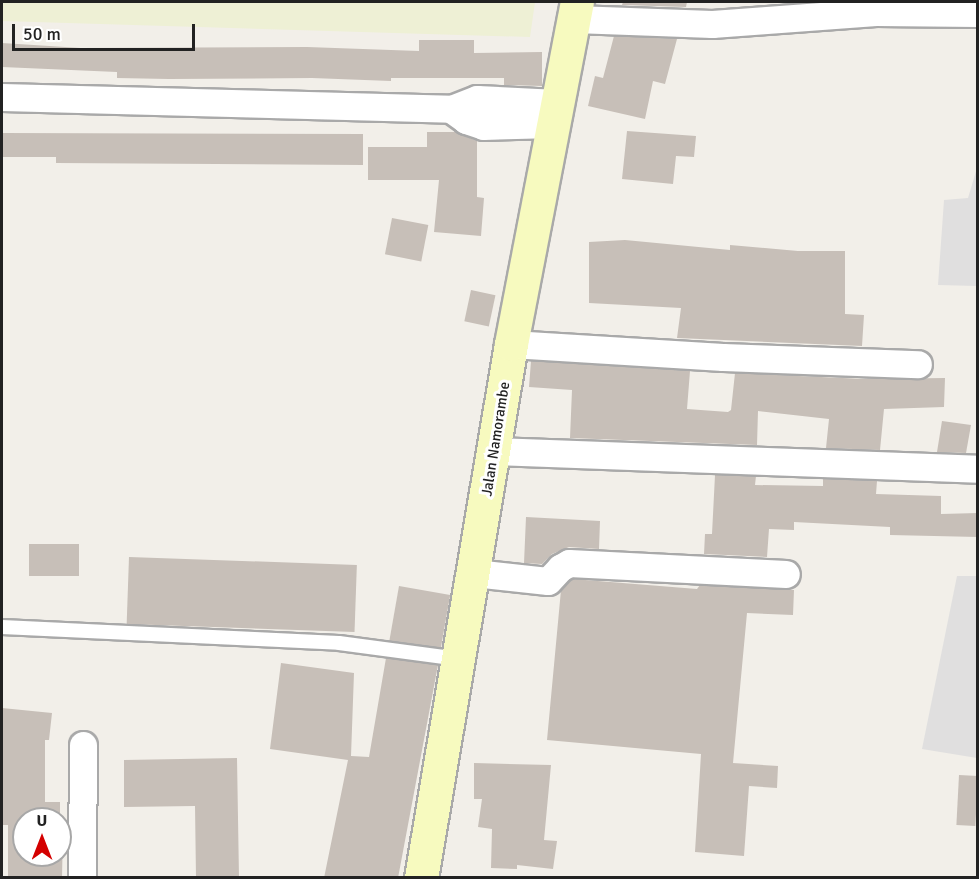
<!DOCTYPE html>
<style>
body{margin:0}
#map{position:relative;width:979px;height:879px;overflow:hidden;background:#f2efe9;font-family:Signika,sans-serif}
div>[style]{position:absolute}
.residential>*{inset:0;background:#e0dfdf}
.farmland>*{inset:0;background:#eef0d5}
.building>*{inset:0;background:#c7bfb8;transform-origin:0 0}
.roads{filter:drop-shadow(2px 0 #a9a9a9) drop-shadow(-2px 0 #a9a9a9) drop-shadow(0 2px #a9a9a9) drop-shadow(0 -2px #a9a9a9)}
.service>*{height:14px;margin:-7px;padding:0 7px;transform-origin:7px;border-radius:7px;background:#fff}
.minor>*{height:27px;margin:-13.5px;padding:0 13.5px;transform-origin:13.5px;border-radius:13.5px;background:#fff}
.secondary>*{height:33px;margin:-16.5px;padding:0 16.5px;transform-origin:16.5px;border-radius:16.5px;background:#f7fabf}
span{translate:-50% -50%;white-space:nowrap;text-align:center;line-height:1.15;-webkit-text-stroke:6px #fff;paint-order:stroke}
.street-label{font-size:15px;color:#222}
.frame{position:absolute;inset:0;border:3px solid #222;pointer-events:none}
.north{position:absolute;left:12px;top:807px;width:60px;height:60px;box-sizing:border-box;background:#fff;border:2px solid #a7a7a7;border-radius:50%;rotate:0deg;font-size:16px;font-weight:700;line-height:24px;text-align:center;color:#222}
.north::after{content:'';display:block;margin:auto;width:21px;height:27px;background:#d40000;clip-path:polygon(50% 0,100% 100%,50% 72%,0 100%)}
.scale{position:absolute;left:12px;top:24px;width:183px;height:27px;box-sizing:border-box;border:3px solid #222;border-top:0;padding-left:8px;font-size:18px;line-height:21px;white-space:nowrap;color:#222;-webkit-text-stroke:4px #fff;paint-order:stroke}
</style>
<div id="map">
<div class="residential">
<div style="clip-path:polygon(977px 168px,977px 286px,938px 285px,944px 200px,968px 198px)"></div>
<div style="clip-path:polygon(957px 576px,977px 576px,977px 758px,922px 749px)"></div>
</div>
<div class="farmland">
<div style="clip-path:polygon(2px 2px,535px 2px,530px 37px,2px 21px)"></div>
</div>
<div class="building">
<div style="clip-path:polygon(623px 2px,687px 2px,686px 7px,622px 5px)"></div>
<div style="clip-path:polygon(614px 36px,677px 39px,665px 84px,653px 81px,645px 119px,588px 106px,595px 76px,603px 78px)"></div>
<div style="clip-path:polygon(419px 40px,474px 40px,474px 53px,542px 52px,542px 86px,504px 85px,504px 78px,391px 78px,391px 81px,312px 78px,169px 79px,117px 78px,117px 72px,2px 67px,2px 43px,81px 48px,307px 47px,419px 51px)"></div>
<div style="clip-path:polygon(627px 131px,696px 136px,694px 157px,676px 156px,673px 184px,622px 179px)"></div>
<div style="clip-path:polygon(427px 132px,455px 132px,477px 141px,477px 197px,484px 198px,481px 236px,434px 232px,439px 180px,368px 180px,368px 147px,427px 147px)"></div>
<div style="clip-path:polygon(2px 133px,363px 134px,363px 165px,56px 163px,56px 157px,2px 157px)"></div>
<div style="left:392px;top:218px;width:37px;height:37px;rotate:11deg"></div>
<div style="clip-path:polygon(625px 240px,730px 250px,730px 245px,798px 251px,845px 251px,845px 314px,864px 315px,862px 346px,677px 338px,681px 308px,589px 303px,589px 242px)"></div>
<div style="left:471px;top:290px;width:25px;height:32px;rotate:12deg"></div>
<div style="clip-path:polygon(531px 361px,690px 371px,687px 409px,728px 412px,731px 410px,735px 373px,864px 379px,945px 378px,944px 407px,884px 409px,880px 450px,826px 448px,829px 419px,758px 411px,757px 445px,570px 438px,572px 390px,529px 387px)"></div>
<div style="clip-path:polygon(942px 421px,971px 425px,966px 453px,937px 452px)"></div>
<div style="clip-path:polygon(715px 475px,756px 476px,755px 485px,823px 486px,823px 479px,877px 481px,876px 494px,941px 496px,941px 514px,978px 513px,978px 537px,890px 535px,890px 527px,794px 522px,794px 530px,769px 529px,767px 557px,704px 554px,705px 534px,712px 534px)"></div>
<div style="clip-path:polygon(526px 517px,600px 521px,599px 549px,569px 547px,552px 554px,542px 564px,524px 563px)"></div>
<div style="left:29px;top:544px;width:50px;height:32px"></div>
<div style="left:129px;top:557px;width:228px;height:67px;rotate:2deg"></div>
<div style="clip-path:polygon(573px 579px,697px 589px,700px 585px,794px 590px,793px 615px,747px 613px,733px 763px,778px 766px,777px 788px,749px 786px,744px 856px,695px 852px,701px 754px,547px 740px,561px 590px)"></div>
<div style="left:399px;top:586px;width:52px;height:56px;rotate:10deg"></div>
<div style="clip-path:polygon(386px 658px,438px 665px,398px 878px,324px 878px,348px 760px,270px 749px,281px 663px,354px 673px,351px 756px,369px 757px)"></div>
<div style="clip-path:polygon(2px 708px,52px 713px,49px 740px,45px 740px,45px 802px,60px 802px,60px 819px,24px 819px,24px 855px,60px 855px,60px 829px,63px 829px,62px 878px,8px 878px,8px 825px,2px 825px)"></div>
<div style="clip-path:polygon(237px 758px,239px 877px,196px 878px,195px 806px,124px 807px,124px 760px)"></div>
<div style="clip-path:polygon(474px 763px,551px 765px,544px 840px,557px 841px,553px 869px,517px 865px,517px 869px,491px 868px,492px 829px,478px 827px,482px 799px,474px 799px)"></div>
<div style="left:959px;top:775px;width:19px;height:50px;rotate:3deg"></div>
</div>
<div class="roads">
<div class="service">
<div style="left:2px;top:627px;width:337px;rotate:2.7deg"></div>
<div style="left:339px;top:643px;width:121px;rotate:7.6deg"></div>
</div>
<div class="minor">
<div style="left:574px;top:19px;width:138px;rotate:2.1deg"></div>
<div style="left:712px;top:24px;width:164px;rotate:-4.2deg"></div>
<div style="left:876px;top:12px;width:102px;rotate:0.6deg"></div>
<div style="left:2px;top:97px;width:449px;rotate:1.5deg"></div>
<div style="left:451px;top:109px;width:28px;rotate:-21deg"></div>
<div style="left:477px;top:99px;width:80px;rotate:2.9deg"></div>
<div style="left:451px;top:109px;width:19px;rotate:36deg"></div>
<div style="left:466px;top:120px;width:18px;rotate:19deg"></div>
<div style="left:483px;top:126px;width:70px;rotate:-1.6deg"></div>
<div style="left:511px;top:344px;width:212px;rotate:3.5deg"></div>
<div style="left:723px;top:357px;width:195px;rotate:2.1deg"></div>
<div style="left:494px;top:451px;width:484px;rotate:2.1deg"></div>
<div style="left:474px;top:573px;width:74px;rotate:6.2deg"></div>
<div style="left:548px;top:581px;width:18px;rotate:-47deg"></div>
<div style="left:560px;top:568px;width:10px;rotate:-29deg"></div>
<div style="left:569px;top:563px;width:217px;rotate:2.9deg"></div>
<div style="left:82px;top:878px;width:133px;rotate:-89.6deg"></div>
</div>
<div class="secondary">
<div style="left:421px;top:878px;width:542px;rotate:-80.43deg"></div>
<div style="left:511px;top:344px;width:348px;rotate:-79.1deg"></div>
</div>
</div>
<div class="street-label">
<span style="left:496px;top:439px;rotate:-81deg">Jalan Namorambe</span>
</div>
<div class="frame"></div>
<div class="north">U</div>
<div class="scale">50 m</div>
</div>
